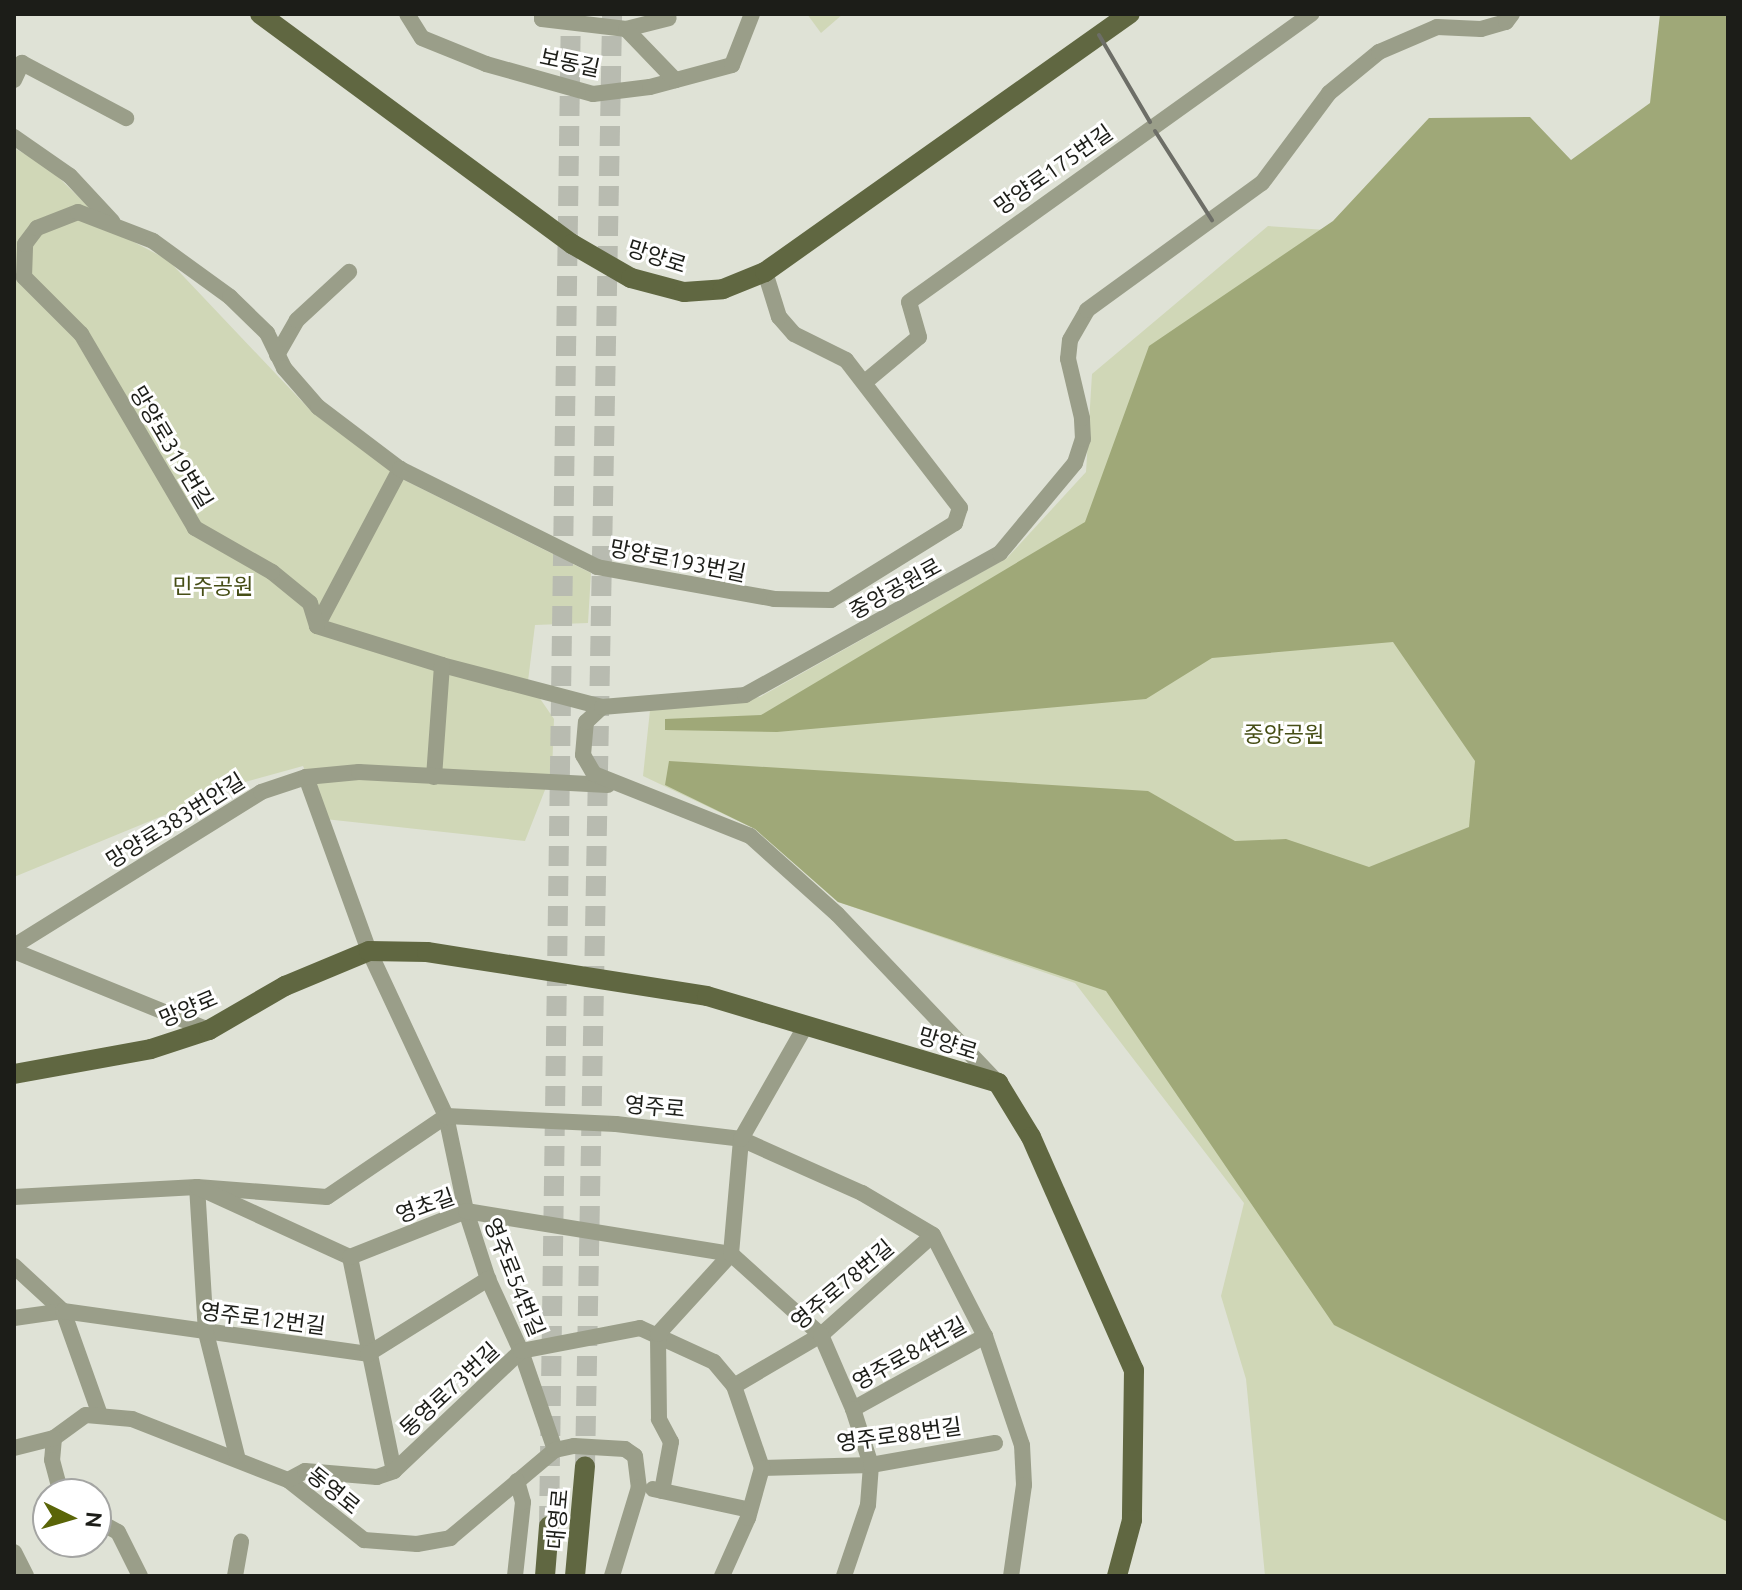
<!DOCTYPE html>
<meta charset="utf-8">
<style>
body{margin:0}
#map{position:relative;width:1742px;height:1590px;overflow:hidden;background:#dfe2d6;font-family:Ubuntu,"Noto Sans KR",sans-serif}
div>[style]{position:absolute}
.green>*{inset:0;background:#d0d7b7}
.forest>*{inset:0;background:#9fa878}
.major-tunnel>*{height:20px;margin-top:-10px;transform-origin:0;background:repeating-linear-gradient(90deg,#b8bbb0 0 20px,transparent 0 30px)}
.minor>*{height:16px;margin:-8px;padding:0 8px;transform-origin:8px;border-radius:8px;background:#9a9e89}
.major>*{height:20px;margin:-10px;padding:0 10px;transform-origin:10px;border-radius:10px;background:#606741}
.rail>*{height:4px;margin:-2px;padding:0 2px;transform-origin:2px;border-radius:2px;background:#6d6e67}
span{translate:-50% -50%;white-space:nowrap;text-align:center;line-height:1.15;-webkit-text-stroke:6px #fff;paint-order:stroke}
.street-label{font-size:22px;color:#1c1d18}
.park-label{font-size:22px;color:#464e16}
.frame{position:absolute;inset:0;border:16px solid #1c1d18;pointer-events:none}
.north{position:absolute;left:32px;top:1478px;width:80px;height:80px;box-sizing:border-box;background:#fff;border:2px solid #a4a5a3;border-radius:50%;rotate:95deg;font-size:22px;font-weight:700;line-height:32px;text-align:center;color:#1c1d18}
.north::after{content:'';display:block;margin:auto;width:28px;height:36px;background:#5a6508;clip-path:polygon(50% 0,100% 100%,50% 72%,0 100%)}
</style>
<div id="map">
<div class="green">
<div style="clip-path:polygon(807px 14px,843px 14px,821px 33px)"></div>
<div style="clip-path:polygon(14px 148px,47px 166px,113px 231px,168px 260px,312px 412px,402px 479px,591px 573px,588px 623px,535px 625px,528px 681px,554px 719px,552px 772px,525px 841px,325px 819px,303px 766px,245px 782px,14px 877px)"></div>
<div style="clip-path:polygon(1268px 226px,1356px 232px,1728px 797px,1728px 1576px,1265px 1576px,1246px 1379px,1221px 1296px,1244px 1203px,1075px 983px,838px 902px,755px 829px,643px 776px,650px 710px,760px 697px,1007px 558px,1086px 472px,1092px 374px)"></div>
</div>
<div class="forest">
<div style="clip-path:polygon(1660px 14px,1728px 14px,1728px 1522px,1334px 1325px,1106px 991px,838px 902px,755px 829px,665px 785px,669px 761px,1148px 791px,1235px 841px,1286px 839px,1369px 867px,1469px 827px,1475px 761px,1393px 642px,1212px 658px,1146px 699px,777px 732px,665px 730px,665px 719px,761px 715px,1085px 522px,1149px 346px,1333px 221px,1429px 118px,1530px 117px,1571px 160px,1650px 103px)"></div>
</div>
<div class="major-tunnel">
<div style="left:585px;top:1466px;width:1452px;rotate:-88.93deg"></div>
<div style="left:549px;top:1526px;width:1512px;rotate:-89.17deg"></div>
</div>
<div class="minor">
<div style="left:407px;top:14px;width:28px;rotate:58deg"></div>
<div style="left:422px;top:38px;width:69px;rotate:22.1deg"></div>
<div style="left:486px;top:64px;width:111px;rotate:15.7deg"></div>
<div style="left:593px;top:94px;width:57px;rotate:-7deg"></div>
<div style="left:650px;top:87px;width:85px;rotate:-15deg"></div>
<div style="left:732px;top:65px;width:55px;rotate:-68.6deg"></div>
<div style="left:542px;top:14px;width:5px;rotate:90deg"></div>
<div style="left:542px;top:19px;width:85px;rotate:6.8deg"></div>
<div style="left:626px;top:29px;width:44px;rotate:-14.3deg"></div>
<div style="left:626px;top:29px;width:71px;rotate:46.1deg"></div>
<div style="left:14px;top:80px;width:19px;rotate:-65deg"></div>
<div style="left:22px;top:63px;width:118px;rotate:27.9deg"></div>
<div style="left:14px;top:137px;width:68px;rotate:34.9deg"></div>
<div style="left:70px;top:176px;width:62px;rotate:47deg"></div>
<div style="left:277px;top:355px;width:40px;rotate:-60.3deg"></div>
<div style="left:297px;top:320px;width:71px;rotate:-42.7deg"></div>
<div style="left:865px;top:382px;width:70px;rotate:-39.8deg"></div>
<div style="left:919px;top:337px;width:36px;rotate:-106deg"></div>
<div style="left:909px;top:302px;width:495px;rotate:-35.6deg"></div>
<div style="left:317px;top:626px;width:178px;rotate:-62.1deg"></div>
<div style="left:602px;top:707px;width:165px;rotate:-165.3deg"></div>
<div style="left:442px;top:665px;width:131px;rotate:-162.7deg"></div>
<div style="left:317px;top:626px;width:24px;rotate:-107deg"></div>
<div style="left:310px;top:603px;width:49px;rotate:-140.8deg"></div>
<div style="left:272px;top:572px;width:89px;rotate:-150.3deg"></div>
<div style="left:195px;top:528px;width:225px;rotate:-120.4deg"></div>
<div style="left:81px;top:334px;width:81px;rotate:-135deg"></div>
<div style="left:24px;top:277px;width:33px;rotate:-88deg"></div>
<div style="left:25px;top:244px;width:20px;rotate:-53deg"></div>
<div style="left:37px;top:228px;width:44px;rotate:-21.3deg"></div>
<div style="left:78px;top:212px;width:80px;rotate:21.1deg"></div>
<div style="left:153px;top:241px;width:95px;rotate:36deg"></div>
<div style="left:230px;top:297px;width:52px;rotate:44.2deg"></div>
<div style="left:267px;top:333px;width:39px;rotate:64deg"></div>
<div style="left:284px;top:368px;width:52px;rotate:48.9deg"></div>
<div style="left:318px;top:407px;width:103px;rotate:37.1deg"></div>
<div style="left:400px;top:469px;width:220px;rotate:26.4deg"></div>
<div style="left:597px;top:567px;width:180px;rotate:10.2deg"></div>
<div style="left:774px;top:599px;width:57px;rotate:1deg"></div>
<div style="left:831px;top:600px;width:146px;rotate:-31.8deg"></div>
<div style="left:955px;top:523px;width:16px;rotate:-72deg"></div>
<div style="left:960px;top:508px;width:187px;rotate:-127.6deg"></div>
<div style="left:846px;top:360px;width:58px;rotate:-153.4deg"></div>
<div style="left:794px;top:334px;width:23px;rotate:-131deg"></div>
<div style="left:779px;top:317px;width:47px;rotate:-107.3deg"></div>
<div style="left:306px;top:777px;width:185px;rotate:70.1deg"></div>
<div style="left:369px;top:951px;width:182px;rotate:65deg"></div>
<div style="left:446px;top:1116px;width:97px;rotate:78.1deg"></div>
<div style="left:466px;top:1211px;width:71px;rotate:72.1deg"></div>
<div style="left:488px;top:1279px;width:79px;rotate:65.4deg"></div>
<div style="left:521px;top:1351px;width:105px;rotate:71deg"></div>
<div style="left:434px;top:777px;width:112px;rotate:-85.9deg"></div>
<div style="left:14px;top:946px;width:291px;rotate:-31.9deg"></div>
<div style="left:261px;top:792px;width:47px;rotate:-18.4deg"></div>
<div style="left:306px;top:777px;width:53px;rotate:-5.4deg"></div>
<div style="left:359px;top:772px;width:249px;rotate:3deg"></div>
<div style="left:14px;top:951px;width:210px;rotate:22.1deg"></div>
<div style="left:998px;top:1083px;width:233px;rotate:-133.6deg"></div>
<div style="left:837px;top:914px;width:117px;rotate:-138.1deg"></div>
<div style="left:750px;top:836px;width:168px;rotate:-158.3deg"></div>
<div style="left:594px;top:774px;width:22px;rotate:-120deg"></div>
<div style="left:583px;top:755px;width:33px;rotate:-85deg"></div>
<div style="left:586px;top:722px;width:22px;rotate:-43deg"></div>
<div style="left:602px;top:707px;width:144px;rotate:-4.8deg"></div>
<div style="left:745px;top:695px;width:292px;rotate:-29.1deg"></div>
<div style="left:1000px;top:553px;width:117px;rotate:-50.2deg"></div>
<div style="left:1075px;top:463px;width:25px;rotate:-72deg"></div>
<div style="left:1083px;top:439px;width:21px;rotate:-93deg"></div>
<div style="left:1082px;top:418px;width:61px;rotate:-103.3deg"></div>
<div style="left:1068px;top:359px;width:19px;rotate:-84deg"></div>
<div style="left:1070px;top:340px;width:34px;rotate:-60deg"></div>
<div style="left:1087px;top:310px;width:216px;rotate:-36deg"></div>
<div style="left:1262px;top:183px;width:112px;rotate:-53.3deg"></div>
<div style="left:1329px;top:93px;width:65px;rotate:-39.4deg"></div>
<div style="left:1379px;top:52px;width:63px;rotate:-23.3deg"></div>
<div style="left:1437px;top:27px;width:44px;rotate:2.6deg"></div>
<div style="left:1481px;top:29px;width:26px;rotate:-16deg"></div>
<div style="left:1506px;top:22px;width:10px;rotate:-53deg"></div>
<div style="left:14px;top:1197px;width:183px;rotate:-3.1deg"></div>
<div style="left:197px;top:1187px;width:130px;rotate:4.4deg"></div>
<div style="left:327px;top:1197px;width:144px;rotate:-34.2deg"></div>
<div style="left:446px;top:1116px;width:170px;rotate:2.7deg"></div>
<div style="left:616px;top:1124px;width:126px;rotate:6.8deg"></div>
<div style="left:741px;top:1139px;width:133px;rotate:24.1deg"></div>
<div style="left:862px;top:1193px;width:82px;rotate:30.6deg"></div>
<div style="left:933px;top:1235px;width:114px;rotate:62.8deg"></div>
<div style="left:985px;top:1336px;width:115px;rotate:71.3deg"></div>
<div style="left:1022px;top:1445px;width:40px;rotate:87.1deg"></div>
<div style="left:1024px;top:1485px;width:92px;rotate:98.1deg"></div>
<div style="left:350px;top:1257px;width:218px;rotate:78.4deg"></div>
<div style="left:14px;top:1266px;width:67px;rotate:42.6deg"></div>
<div style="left:63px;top:1311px;width:110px;rotate:70.4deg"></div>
<div style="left:14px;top:1318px;width:49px;rotate:-8.1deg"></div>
<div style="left:63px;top:1311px;width:308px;rotate:8deg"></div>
<div style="left:368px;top:1354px;width:142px;rotate:-32deg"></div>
<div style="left:734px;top:1386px;width:101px;rotate:-30.4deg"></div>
<div style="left:821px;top:1335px;width:150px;rotate:-41.8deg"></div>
<div style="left:853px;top:1409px;width:151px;rotate:-28.9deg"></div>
<div style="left:54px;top:1438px;width:39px;rotate:-36deg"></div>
<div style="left:86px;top:1415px;width:46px;rotate:5deg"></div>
<div style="left:132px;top:1419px;width:168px;rotate:21.4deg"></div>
<div style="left:288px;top:1480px;width:97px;rotate:38.3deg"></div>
<div style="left:364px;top:1540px;width:53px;rotate:4.3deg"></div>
<div style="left:417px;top:1544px;width:34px;rotate:-10deg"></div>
<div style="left:450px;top:1538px;width:137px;rotate:-40deg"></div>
<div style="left:555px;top:1450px;width:19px;rotate:-12deg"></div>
<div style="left:574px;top:1446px;width:51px;rotate:3.4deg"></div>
<div style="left:625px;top:1449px;width:12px;rotate:35deg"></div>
<div style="left:635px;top:1456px;width:31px;rotate:83deg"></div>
<div style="left:639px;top:1487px;width:93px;rotate:106.9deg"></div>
<div style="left:54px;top:1438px;width:22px;rotate:95deg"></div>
<div style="left:52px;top:1460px;width:35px;rotate:75deg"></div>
<div style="left:14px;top:1448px;width:41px;rotate:-14deg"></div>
<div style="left:237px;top:1456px;width:127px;rotate:-104.1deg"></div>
<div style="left:206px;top:1333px;width:146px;rotate:-93.5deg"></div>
<div style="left:197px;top:1187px;width:168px;rotate:24.6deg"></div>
<div style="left:350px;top:1257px;width:125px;rotate:-21.6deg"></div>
<div style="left:466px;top:1211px;width:268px;rotate:9.2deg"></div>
<div style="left:731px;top:1254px;width:121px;rotate:42deg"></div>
<div style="left:821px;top:1335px;width:81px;rotate:66.6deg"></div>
<div style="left:853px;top:1409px;width:59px;rotate:72.2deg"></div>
<div style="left:871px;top:1465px;width:40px;rotate:94.3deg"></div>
<div style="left:868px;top:1505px;width:75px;rotate:108.7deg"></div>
<div style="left:762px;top:1468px;width:109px;rotate:-1.6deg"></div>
<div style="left:871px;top:1465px;width:126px;rotate:-10.1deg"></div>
<div style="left:288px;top:1480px;width:19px;rotate:-28deg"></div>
<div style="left:305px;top:1471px;width:72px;rotate:4.8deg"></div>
<div style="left:377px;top:1477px;width:18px;rotate:-19deg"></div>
<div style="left:394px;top:1471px;width:175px;rotate:-43.4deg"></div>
<div style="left:521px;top:1351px;width:121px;rotate:-10.9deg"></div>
<div style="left:640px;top:1328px;width:81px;rotate:24.7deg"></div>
<div style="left:714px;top:1362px;width:31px;rotate:50deg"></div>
<div style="left:734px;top:1386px;width:87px;rotate:71.1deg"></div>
<div style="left:653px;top:1489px;width:99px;rotate:12.2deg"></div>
<div style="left:662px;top:1491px;width:50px;rotate:-79.6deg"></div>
<div style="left:671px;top:1442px;width:26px;rotate:-118deg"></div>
<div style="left:659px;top:1419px;width:85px;rotate:-90.7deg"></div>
<div style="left:658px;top:1334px;width:108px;rotate:-47.6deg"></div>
<div style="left:731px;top:1254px;width:115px;rotate:-85deg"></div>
<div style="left:741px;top:1139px;width:131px;rotate:-60.3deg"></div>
<div style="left:96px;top:1520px;width:25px;rotate:29deg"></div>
<div style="left:118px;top:1532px;width:49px;rotate:63.4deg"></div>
<div style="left:14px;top:1552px;width:27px;rotate:63deg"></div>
<div style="left:235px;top:1576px;width:35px;rotate:-80deg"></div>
<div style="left:515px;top:1576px;width:74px;rotate:-83.8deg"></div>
<div style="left:523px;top:1502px;width:22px;rotate:-106deg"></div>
<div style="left:722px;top:1576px;width:64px;rotate:-65.9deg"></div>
<div style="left:748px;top:1518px;width:52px;rotate:-74.4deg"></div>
</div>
<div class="major">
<div style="left:260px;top:14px;width:388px;rotate:36.4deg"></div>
<div style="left:572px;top:244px;width:68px;rotate:30deg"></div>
<div style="left:631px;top:278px;width:55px;rotate:14.8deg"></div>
<div style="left:684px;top:292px;width:39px;rotate:-4deg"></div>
<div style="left:723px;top:289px;width:45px;rotate:-22deg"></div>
<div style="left:765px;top:272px;width:447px;rotate:-35.3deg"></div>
<div style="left:14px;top:1074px;width:139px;rotate:-10.3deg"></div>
<div style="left:151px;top:1049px;width:61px;rotate:-18.1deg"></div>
<div style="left:209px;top:1030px;width:88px;rotate:-30.1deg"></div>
<div style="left:285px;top:986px;width:91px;rotate:-22.6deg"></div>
<div style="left:369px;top:951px;width:58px;rotate:1deg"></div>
<div style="left:427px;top:952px;width:283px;rotate:8.9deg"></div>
<div style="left:707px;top:996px;width:304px;rotate:16.6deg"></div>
<div style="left:998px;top:1083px;width:63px;rotate:58.6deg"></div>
<div style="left:1031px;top:1137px;width:255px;rotate:66.2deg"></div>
<div style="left:1134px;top:1370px;width:150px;rotate:90.8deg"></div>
<div style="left:1132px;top:1520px;width:58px;rotate:105deg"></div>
<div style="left:545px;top:1576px;width:50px;rotate:-85.4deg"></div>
<div style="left:575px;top:1576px;width:110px;rotate:-84.8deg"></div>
</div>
<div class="rail">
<div style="left:1099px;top:35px;width:101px;rotate:59.6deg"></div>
<div style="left:1155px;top:131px;width:106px;rotate:57.4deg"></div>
</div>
<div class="street-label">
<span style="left:570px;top:62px;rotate:12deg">보동길</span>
<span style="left:1053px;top:169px;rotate:-35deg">망양로175번길</span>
<span style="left:657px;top:256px;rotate:18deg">망양로</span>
<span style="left:172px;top:447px;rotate:59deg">망양로319번길</span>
<span style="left:678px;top:560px;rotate:11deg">망양로193번길</span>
<span style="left:895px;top:588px;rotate:-29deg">중앙공원로</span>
<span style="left:175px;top:820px;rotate:-32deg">망양로383번안길</span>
<span style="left:188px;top:1008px;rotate:-23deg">망양로</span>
<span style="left:948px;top:1043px;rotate:17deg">망양로</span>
<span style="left:655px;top:1106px;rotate:5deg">영주로</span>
<span style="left:425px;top:1205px;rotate:-20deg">영초길</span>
<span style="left:515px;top:1277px;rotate:68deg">영주로54번길</span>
<span style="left:842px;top:1284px;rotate:-40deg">영주로78번길</span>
<span style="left:263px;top:1318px;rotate:7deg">영주로12번길</span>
<span style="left:909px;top:1353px;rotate:-29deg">영주로84번길</span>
<span style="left:449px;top:1389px;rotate:-43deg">동영로73번길</span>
<span style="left:899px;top:1434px;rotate:-8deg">영주로88번길</span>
<span style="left:334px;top:1490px;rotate:39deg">동영로</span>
<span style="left:557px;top:1519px;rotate:-85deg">대영로</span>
</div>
<div class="park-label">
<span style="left:213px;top:586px">민주공원</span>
<span style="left:1284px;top:734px">중앙공원</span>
</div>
<div class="frame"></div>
<div class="north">N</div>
</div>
